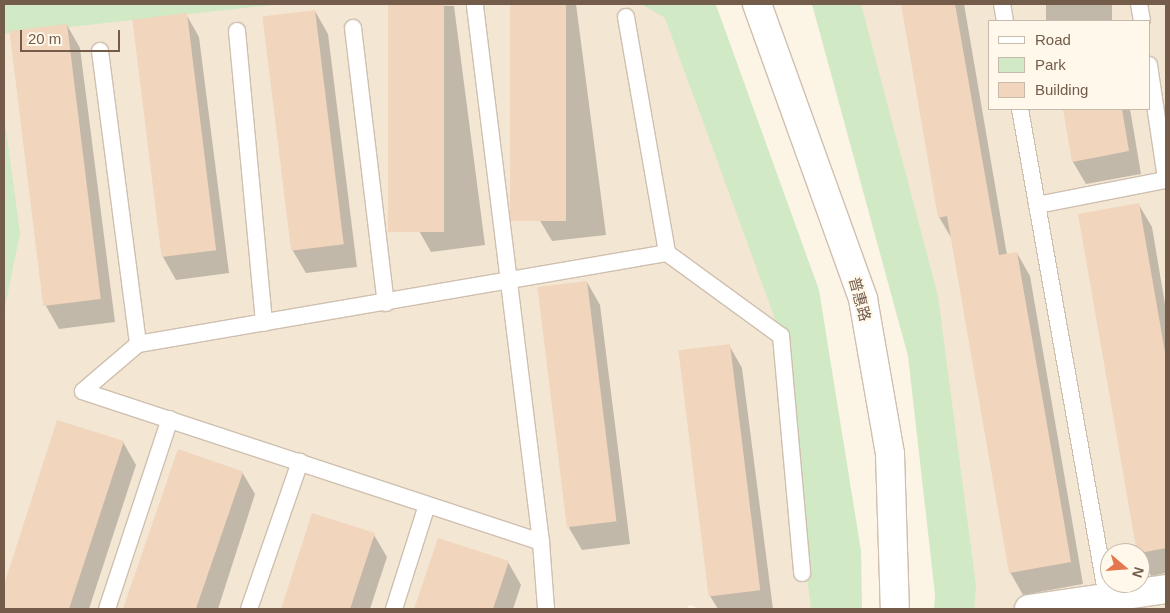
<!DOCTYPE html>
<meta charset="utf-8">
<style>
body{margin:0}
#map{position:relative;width:1170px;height:613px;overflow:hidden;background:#fcf4e5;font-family:Arial,"Noto Sans SC",sans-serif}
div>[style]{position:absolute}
.residential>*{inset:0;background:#f3e7d4}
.green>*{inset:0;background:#d1e9c4}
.shadow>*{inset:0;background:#0003;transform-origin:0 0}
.building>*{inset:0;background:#f1d5bd;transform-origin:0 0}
.roads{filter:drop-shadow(1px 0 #cfbfaf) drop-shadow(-1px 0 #cfbfaf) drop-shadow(0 1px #cfbfaf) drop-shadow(0 -1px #cfbfaf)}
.service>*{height:16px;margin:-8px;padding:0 8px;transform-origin:8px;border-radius:8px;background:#fff}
.minor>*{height:28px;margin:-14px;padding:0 14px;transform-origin:14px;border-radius:14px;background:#fff}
.secondary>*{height:28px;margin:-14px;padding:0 14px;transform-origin:14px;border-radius:14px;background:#fff}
span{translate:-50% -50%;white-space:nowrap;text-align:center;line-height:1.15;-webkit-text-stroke:4px #fff8eb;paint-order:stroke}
.street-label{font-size:15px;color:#745c4b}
.frame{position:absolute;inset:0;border:5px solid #745c4b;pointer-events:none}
.legend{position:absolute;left:988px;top:20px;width:162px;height:90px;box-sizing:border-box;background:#fff8eb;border:1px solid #c7baab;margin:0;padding:6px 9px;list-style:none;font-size:15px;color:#745c4b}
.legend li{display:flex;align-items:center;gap:10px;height:25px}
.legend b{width:25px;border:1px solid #c7baab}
.north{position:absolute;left:1100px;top:543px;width:50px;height:50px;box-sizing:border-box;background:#fff8eb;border:1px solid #c7baab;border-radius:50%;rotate:108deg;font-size:14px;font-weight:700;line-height:20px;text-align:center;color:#745c4b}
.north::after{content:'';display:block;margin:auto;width:18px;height:22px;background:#e3774d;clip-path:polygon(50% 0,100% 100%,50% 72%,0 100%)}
.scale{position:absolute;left:20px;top:30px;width:100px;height:22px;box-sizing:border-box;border:2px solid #745c4b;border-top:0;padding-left:6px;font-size:15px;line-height:18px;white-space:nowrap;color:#745c4b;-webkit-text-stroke:4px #fff8eb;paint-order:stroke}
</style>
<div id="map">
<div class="residential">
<div style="clip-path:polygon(184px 4px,682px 4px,804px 319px,834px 609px,700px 609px,689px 605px,687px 609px,4px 609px,4px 24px)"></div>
<div style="clip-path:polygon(evenodd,837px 4px,1166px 4px,1166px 609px,956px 609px,954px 558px,837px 4px,989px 21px,1149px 21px,1149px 109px,989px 109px,989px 21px,837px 4px,1110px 553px,1140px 553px,1140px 583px,1110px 583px,1110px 553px)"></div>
</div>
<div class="green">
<div style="clip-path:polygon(4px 4px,282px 4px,4px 34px)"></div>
<div style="clip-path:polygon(641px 4px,716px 5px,819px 290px,861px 551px,862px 609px,811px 609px,774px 316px,665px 18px)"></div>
<div style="clip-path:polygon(812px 4px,861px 4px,938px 296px,976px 586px,974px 609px,934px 609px,935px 594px,908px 356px)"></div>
<div style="clip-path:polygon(4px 115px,20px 233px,4px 312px)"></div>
</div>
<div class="shadow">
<div style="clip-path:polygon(389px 4px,454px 6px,485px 245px,431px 252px,418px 229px)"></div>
<div style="clip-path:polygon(511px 4px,576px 4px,606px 235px,552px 241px,539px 219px)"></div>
<div style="clip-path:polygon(903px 4px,964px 4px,1007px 255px,1017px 253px,1030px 276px,1083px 584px,1023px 595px,1010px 572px,953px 241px,939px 217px)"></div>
<div style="left:1046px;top:4px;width:66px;height:17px"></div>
<div style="clip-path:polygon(315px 11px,328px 34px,357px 267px,306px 273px,293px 251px)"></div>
<div style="clip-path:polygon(186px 14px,199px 37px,229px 273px,176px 280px,163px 257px)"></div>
<div style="clip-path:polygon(67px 25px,80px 48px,115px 322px,59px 329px,46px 306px)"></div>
<div style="clip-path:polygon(1064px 109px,1130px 109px,1141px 174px,1086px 184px,1073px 162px)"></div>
<div style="clip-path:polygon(1139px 205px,1152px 227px,1166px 310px,1166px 573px,1151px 576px,1138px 553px)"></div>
<div style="clip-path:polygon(587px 282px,600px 305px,630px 544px,582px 550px,569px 528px)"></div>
<div style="clip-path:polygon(729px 345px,742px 368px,773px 609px,718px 609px,710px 596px)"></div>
<div style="clip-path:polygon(58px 421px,123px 442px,136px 465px,89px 609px,4px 609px,4px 589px)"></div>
<div style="clip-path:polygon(179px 451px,242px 472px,255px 494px,218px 609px,127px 609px)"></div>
<div style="clip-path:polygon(313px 515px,374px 535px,387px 557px,370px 609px,282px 609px)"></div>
<div style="clip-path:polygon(438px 539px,508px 562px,521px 585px,513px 609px,416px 609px)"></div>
</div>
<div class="building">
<div style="left:388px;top:4px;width:56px;height:228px"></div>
<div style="left:510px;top:4px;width:56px;height:217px"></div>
<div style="clip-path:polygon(901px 4px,955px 4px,999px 255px,1017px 252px,1071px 562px,1009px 573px,947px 216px,938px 218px)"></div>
<div style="left:315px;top:10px;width:236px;height:53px;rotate:83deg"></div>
<div style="left:187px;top:13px;width:239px;height:55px;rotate:83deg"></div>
<div style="left:67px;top:24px;width:277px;height:58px;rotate:83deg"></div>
<div style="clip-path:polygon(1063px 109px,1122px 109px,1129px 151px,1072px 162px)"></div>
<div style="clip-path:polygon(1139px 203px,1166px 358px,1166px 548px,1140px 553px,1137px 553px,1078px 214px)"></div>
<div style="left:587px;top:281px;width:242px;height:50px;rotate:83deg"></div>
<div style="left:730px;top:344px;width:248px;height:52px;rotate:83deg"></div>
<div style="clip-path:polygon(57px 420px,124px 441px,69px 609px,4px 609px,4px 585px)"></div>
<div style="left:178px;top:449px;width:69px;height:168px;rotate:19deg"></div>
<div style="clip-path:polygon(312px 513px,375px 533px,350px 609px,281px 609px)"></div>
<div style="clip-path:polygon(438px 538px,509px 561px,493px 609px,414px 609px)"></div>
</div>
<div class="roads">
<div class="service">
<div style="left:1002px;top:4px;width:17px;rotate:80deg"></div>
<div style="left:1139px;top:4px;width:17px;rotate:80deg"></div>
<div style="left:475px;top:6px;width:540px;rotate:82.98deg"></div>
<div style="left:541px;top:542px;width:67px;rotate:85.7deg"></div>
<div style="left:626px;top:17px;width:240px;rotate:80.1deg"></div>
<div style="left:353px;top:28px;width:277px;rotate:83.2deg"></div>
<div style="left:237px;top:31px;width:293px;rotate:84.7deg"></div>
<div style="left:100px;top:51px;width:295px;rotate:82.6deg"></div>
<div style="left:1149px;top:65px;width:115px;rotate:81.5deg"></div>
<div style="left:1020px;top:109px;width:498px;rotate:79.9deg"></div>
<div style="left:1037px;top:205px;width:131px;rotate:-11deg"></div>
<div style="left:541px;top:542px;width:482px;rotate:-161.8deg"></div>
<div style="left:83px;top:391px;width:72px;rotate:-40.5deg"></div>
<div style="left:138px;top:344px;width:537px;rotate:-9.76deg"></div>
<div style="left:667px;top:253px;width:141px;rotate:36.1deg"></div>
<div style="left:781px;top:336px;width:238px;rotate:84.9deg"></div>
<div style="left:107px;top:609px;width:200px;rotate:-71.7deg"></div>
<div style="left:249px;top:609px;width:156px;rotate:-70.9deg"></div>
<div style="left:394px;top:609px;width:109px;rotate:-72.4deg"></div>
</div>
<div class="minor">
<div style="left:1029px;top:609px;width:138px;rotate:-8.3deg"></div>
</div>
<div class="secondary">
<div style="left:757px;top:4px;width:313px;rotate:70.2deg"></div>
<div style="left:863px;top:299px;width:157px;rotate:80.1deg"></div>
<div style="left:890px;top:454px;width:155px;rotate:88.2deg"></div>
</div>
</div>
<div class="street-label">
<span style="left:860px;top:299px;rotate:75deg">普惠路</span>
</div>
<div class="frame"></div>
<ul class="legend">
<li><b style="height:6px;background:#fff"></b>Road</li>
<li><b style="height:14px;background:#d1e9c4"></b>Park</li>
<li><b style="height:14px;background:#f1d5bd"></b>Building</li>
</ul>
<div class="north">N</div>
<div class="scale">20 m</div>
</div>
